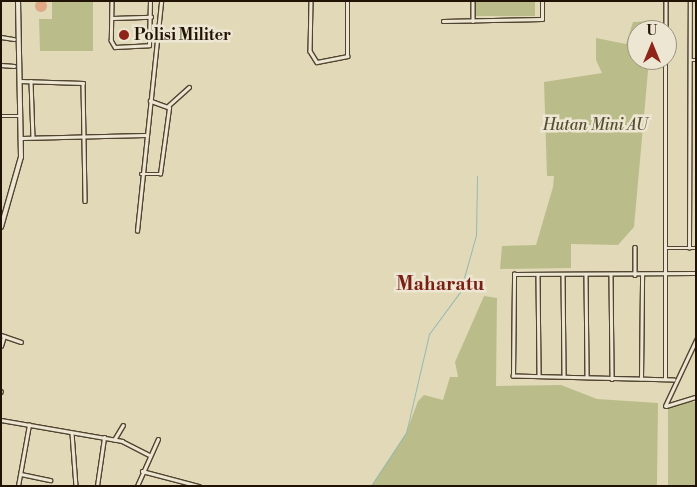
<!DOCTYPE html>
<style>
body{margin:0}
#map{position:relative;width:697px;height:487px;overflow:hidden;background:#e2d9b9;font-family:"Libre Bodoni",serif}
div>[style]{position:absolute}
.green>*{inset:0;background:#babd8a;transform-origin:0 0}
.stream>*{height:1px;margin:-0.5px;padding:0 0.5px;transform-origin:0.5px;border-radius:0.5px;background:#95bab2}
.building>*{inset:0;background:#e0a885}
.round{border-radius:50%}
.roads{filter:drop-shadow(1px 0 #514430) drop-shadow(-1px 0 #514430) drop-shadow(0 1px #514430) drop-shadow(0 -1px #514430)}
.minor>*{height:2.5px;margin:-1.25px;padding:0 1.25px;transform-origin:1.25px;border-radius:1.25px;background:#ece6d2}
.secondary>*{height:4px;margin:-2px;padding:0 2px;transform-origin:2px;border-radius:2px;background:#ece6d2}
.dots>*{width:14px;height:14px;translate:-50% -50%;box-sizing:border-box;border:2px solid #ece6d2;border-radius:50%}
span{translate:-50% -50%;white-space:nowrap;text-align:center;line-height:1.15;-webkit-text-stroke:5px #ece6d2;paint-order:stroke}
.poi-label{font-size:16px;color:#211303;font-weight:700}
.left{translate:0 -50%;text-align:left}
.park-label{font-size:16px;color:#574e32;font-style:italic}
.quarter-label{font-size:19px;color:#7a1f14;font-weight:700}
.frame{position:absolute;inset:0;border:2px solid #211303;pointer-events:none}
.north{position:absolute;left:627px;top:20px;width:50px;height:50px;box-sizing:border-box;background:#ece6d2;border:1px solid #9b927f;border-radius:50%;rotate:0deg;font-size:14px;font-weight:700;line-height:20px;text-align:center;color:#211303}
.north::after{content:'';display:block;margin:auto;width:18px;height:22px;background:#8f2418;clip-path:polygon(50% 0,100% 100%,50% 72%,0 100%)}
</style>
<div id="map">
<div class="green">
<div style="clip-path:polygon(52px 1px,93px 1px,93px 51px,40px 51px,39px 19px,52px 19px)"></div>
<div style="left:474px;top:1px;width:61px;height:15px"></div>
<div style="clip-path:polygon(654px 21px,653px 30px,637px 30px,637px 60px,649px 60px,634px 227px,618px 245px,571px 244px,571px 268px,500px 269px,502px 246px,536px 245px,553px 187px,554px 176px,547px 176px,544px 82px,602px 73px,596px 60px,596px 38px,626px 44px,633px 22px)"></div>
<div style="clip-path:polygon(484px 296px,497px 298px,496px 386px,561px 385px,597px 399px,658px 403px,657px 485px,371px 486px,406px 433px,418px 401px,424px 395px,443px 400px,450px 377px,458px 377px,455px 362px)"></div>
<div style="left:696px;top:402px;width:84px;height:28px;rotate:90deg"></div>
</div>
<div class="stream">
<div style="left:371px;top:486px;width:64px;rotate:-56.6deg"></div>
<div style="left:406px;top:433px;width:102px;rotate:-76.9deg"></div>
<div style="left:429px;top:334px;width:52px;rotate:-53.6deg"></div>
<div style="left:460px;top:292px;width:59px;rotate:-74.3deg"></div>
<div style="left:476px;top:235px;width:59px;rotate:-89deg"></div>
</div>
<div class="building">
<div class="round" style="left:35px;top:0;width:12px;height:12px"></div>
</div>
<div class="roads">
<div class="minor">
<div style="left:112px;top:1px;width:39px;rotate:91deg"></div>
<div style="left:111px;top:40px;width:8px;rotate:60deg"></div>
<div style="left:115px;top:47px;width:34px;rotate:-3deg"></div>
<div style="left:149px;top:45px;width:44px;rotate:-88.7deg"></div>
<div style="left:311px;top:1px;width:50px;rotate:91.1deg"></div>
<div style="left:310px;top:51px;width:13px;rotate:58deg"></div>
<div style="left:317px;top:62px;width:31px;rotate:-11deg"></div>
<div style="left:347px;top:56px;width:55px;rotate:-90deg"></div>
<div style="left:473px;top:1px;width:20px;rotate:90deg"></div>
<div style="left:666px;top:1px;width:29px;rotate:90deg"></div>
<div style="left:113px;top:18px;width:38px;rotate:-2deg"></div>
<div style="left:443px;top:21px;width:99px;rotate:-1.2deg"></div>
<div style="left:542px;top:19px;width:18px;rotate:-90deg"></div>
<div style="left:1px;top:37px;width:13px;rotate:9deg"></div>
<div style="left:690px;top:60px;width:6px"></div>
<div style="left:1px;top:65px;width:13px;rotate:4deg"></div>
<div style="left:20px;top:81px;width:63px;rotate:1.8deg"></div>
<div style="left:83px;top:83px;width:118px;rotate:89deg"></div>
<div style="left:31px;top:81px;width:56px;rotate:88deg"></div>
<div style="left:168px;top:106px;width:28px;rotate:-42deg"></div>
<div style="left:1px;top:116px;width:19px"></div>
<div style="left:22px;top:138px;width:123px;rotate:-1.4deg"></div>
<div style="left:141px;top:174px;width:19px"></div>
<div style="left:160px;top:174px;width:67px;rotate:-82.2deg"></div>
<div style="left:169px;top:108px;width:20px;rotate:-160deg"></div>
<div style="left:137px;top:231px;width:231px;rotate:-84deg"></div>
<div style="left:635px;top:247px;width:28px;rotate:90deg"></div>
<div style="left:665px;top:248px;width:31px"></div>
<div style="left:689px;top:248px;width:247px;rotate:-89.8deg"></div>
<div style="left:538px;top:274px;width:101px;rotate:89.4deg"></div>
<div style="left:563px;top:274px;width:102px;rotate:89.4deg"></div>
<div style="left:586px;top:275px;width:101px;rotate:89.4deg"></div>
<div style="left:611px;top:275px;width:104px;rotate:89.4deg"></div>
<div style="left:1px;top:335px;width:21px;rotate:19deg"></div>
<div style="left:1px;top:346px;width:10px;rotate:-73deg"></div>
<div style="left:641px;top:379px;width:104px;rotate:-89.4deg"></div>
<div style="left:665px;top:379px;width:319px;rotate:-90deg"></div>
<div style="left:674px;top:380px;width:161px;rotate:-178.6deg"></div>
<div style="left:513px;top:376px;width:102px;rotate:-89.4deg"></div>
<div style="left:514px;top:274px;width:181px;rotate:-0.3deg"></div>
<div style="left:1px;top:391px;width:1px;rotate:90deg"></div>
<div style="left:665px;top:406px;width:73px;rotate:-64.8deg"></div>
<div style="left:666px;top:406px;width:31px;rotate:-17deg"></div>
<div style="left:1px;top:420px;width:123px;rotate:9.8deg"></div>
<div style="left:122px;top:441px;width:30px;rotate:27deg"></div>
<div style="left:72px;top:433px;width:53px;rotate:85.7deg"></div>
<div style="left:114px;top:440px;width:17px;rotate:-59deg"></div>
<div style="left:142px;top:471px;width:59px;rotate:14.7deg"></div>
<div style="left:21px;top:474px;width:30px;rotate:12deg"></div>
<div style="left:18px;top:486px;width:62px;rotate:-79.8deg"></div>
<div style="left:97px;top:486px;width:49px;rotate:-81.7deg"></div>
<div style="left:137px;top:486px;width:51px;rotate:-65.9deg"></div>
</div>
<div class="secondary">
<div style="left:1px;top:227px;width:73px;rotate:-74.1deg"></div>
<div style="left:21px;top:157px;width:156px;rotate:-91.1deg"></div>
</div>
</div>
<div class="dots">
<div style="left:124px;top:35px;background:#8f2418"></div>
</div>
<div class="poi-label">
<span class="left" style="left:134px;top:35px">Polisi Militer</span>
</div>
<div class="park-label">
<span style="left:595px;top:125px">Hutan Mini AU</span>
</div>
<div class="quarter-label">
<span style="left:440px;top:285px">Maharatu</span>
</div>
<div class="frame"></div>
<div class="north">U</div>
</div>
